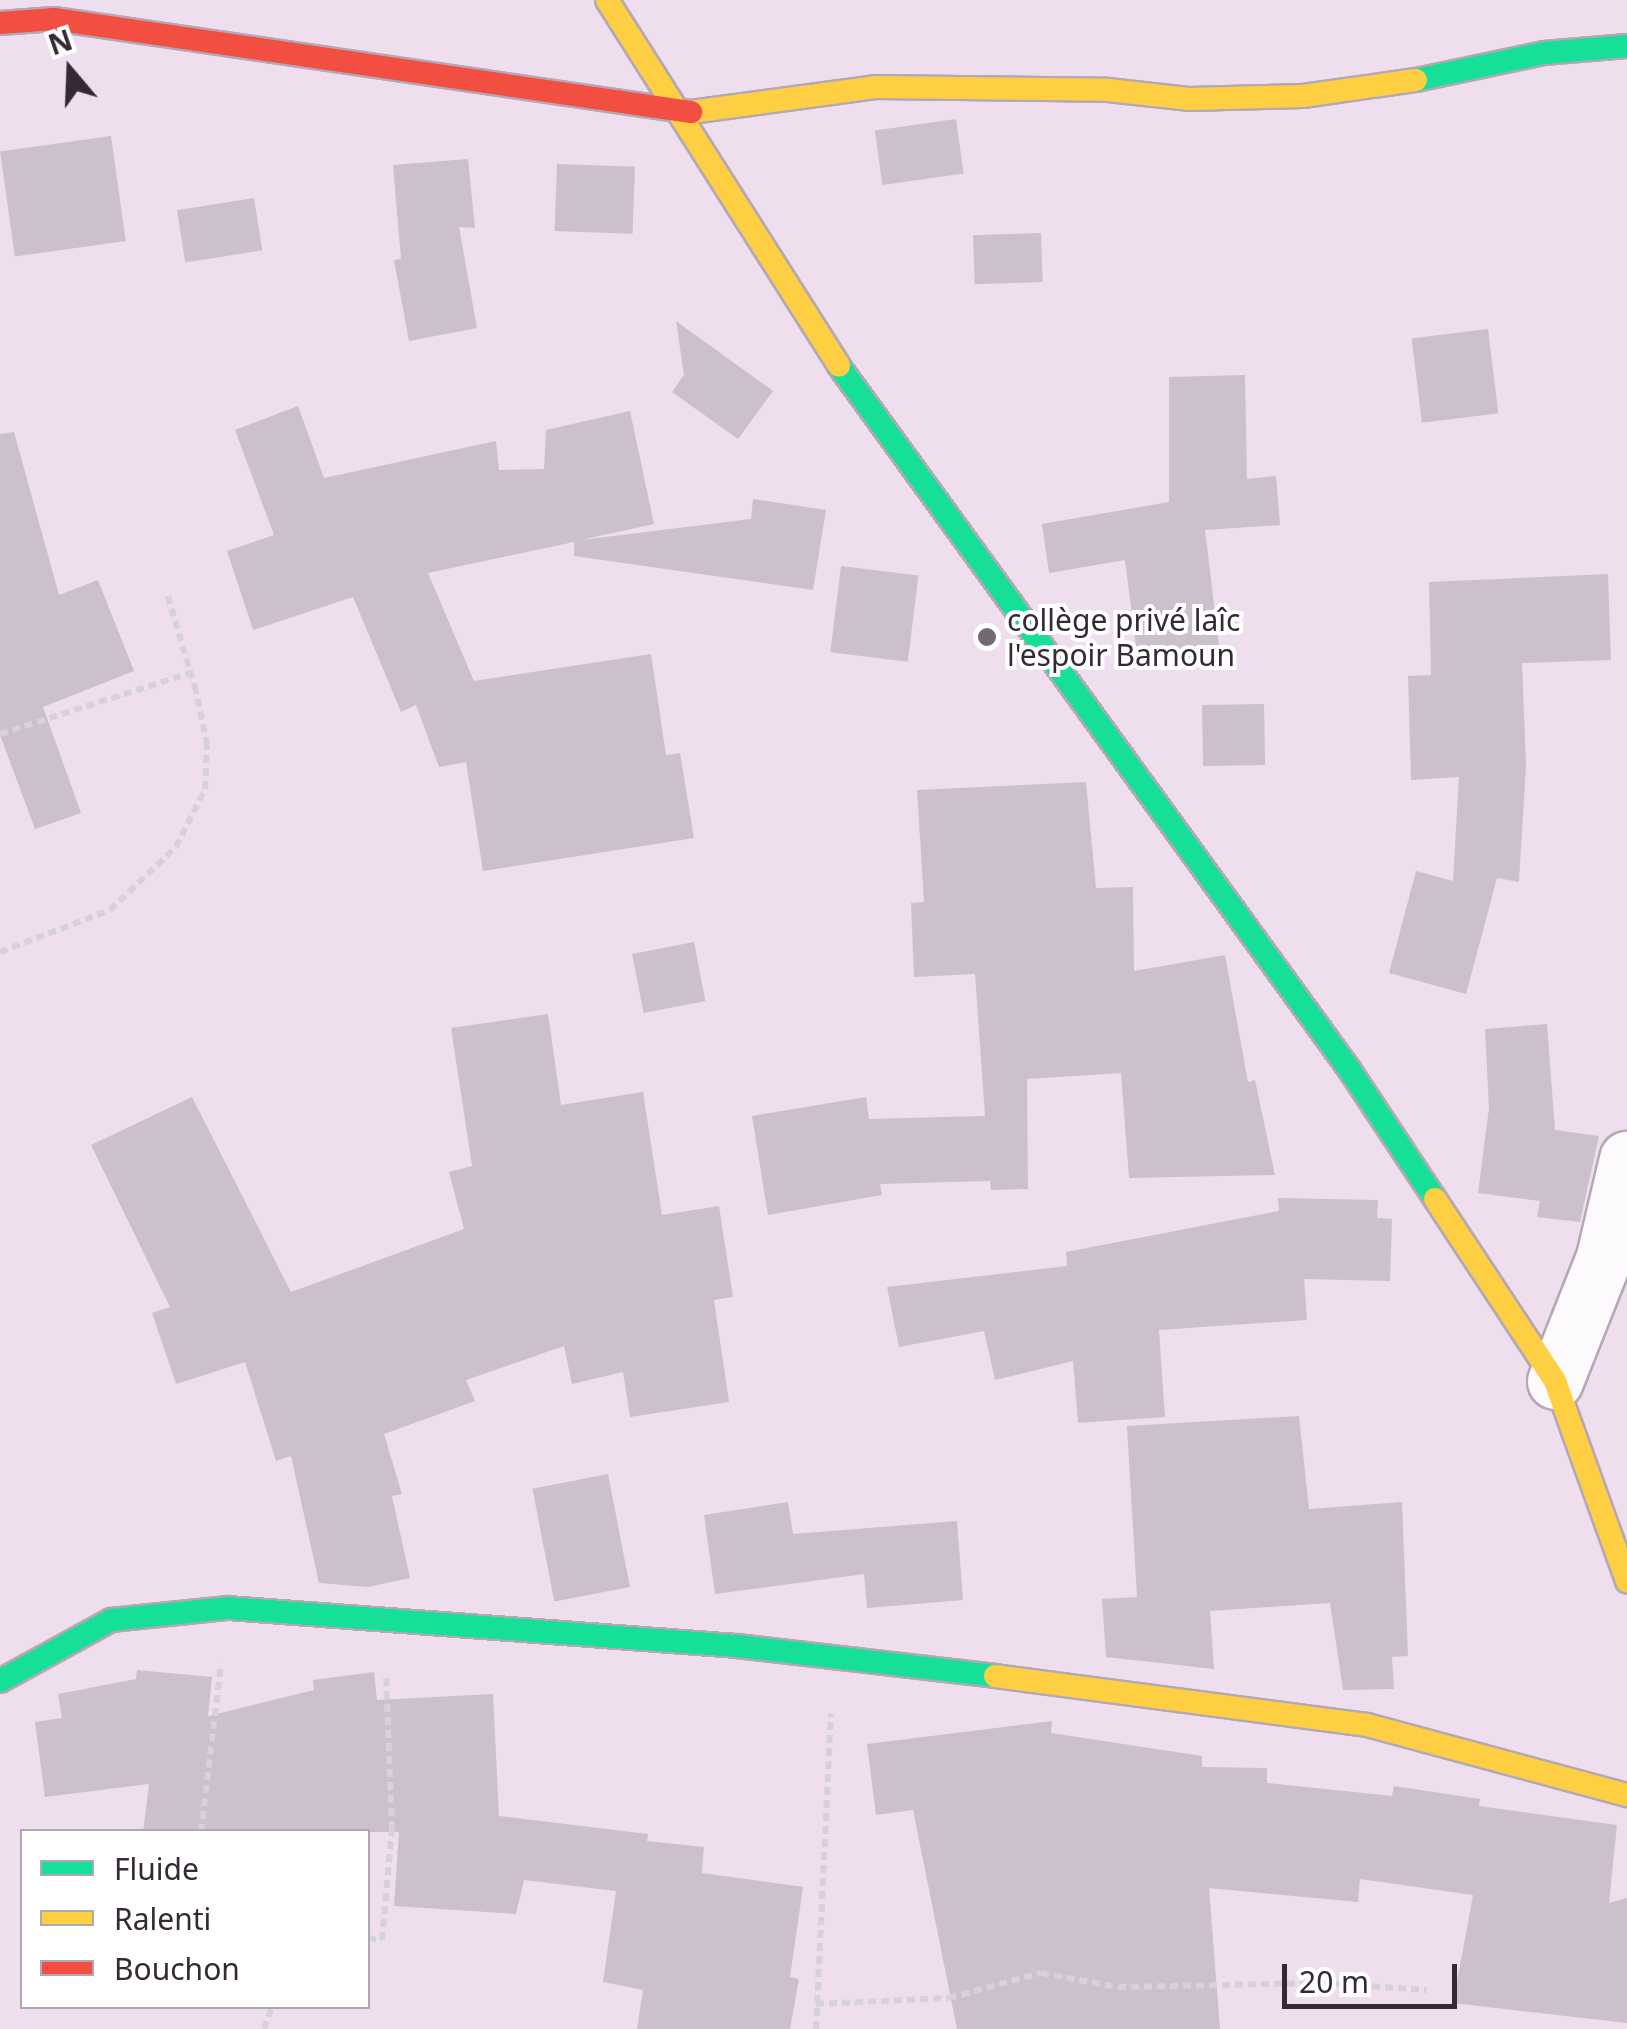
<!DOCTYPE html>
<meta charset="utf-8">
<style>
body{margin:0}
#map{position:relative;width:1627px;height:2029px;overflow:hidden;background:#eedeee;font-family:"Noto Sans",sans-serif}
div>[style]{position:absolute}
.building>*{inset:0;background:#ccc0cc;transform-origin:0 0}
.path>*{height:6px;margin-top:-3px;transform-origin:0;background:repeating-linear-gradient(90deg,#d6d2d6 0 8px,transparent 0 13px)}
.roads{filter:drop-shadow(2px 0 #b4a8b4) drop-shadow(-2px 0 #b4a8b4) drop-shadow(0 2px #b4a8b4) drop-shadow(0 -2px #b4a8b4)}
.street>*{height:55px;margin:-27.5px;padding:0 27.5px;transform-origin:27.5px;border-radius:27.5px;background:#fcfafc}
.fast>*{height:22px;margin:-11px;padding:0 11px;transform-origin:11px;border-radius:11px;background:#16e098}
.slow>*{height:22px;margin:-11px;padding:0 11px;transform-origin:11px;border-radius:11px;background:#ffcf43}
.jam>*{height:22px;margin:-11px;padding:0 11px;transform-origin:11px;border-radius:11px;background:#f24e42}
.dots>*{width:28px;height:28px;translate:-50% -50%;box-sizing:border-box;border:5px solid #fff;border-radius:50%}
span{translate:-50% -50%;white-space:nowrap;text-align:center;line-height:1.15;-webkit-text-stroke:8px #fff;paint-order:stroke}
.poi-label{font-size:30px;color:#342934}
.left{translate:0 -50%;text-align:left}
.legend{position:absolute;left:20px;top:1829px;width:350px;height:180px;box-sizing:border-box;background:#fff;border:2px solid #aea9ae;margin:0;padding:12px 18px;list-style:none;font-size:30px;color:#342934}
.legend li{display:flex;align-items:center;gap:20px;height:50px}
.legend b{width:50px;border:2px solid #aea9ae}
.north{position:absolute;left:20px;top:20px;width:100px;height:100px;-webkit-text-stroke:8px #fff;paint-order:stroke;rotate:341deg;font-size:28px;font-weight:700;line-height:40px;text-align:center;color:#342934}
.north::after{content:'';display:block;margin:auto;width:35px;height:45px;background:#342934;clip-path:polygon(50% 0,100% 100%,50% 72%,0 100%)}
.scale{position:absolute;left:1282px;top:1964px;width:175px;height:45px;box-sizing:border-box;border:5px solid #342934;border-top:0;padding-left:12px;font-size:30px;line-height:35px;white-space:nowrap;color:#342934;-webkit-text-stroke:8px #fff;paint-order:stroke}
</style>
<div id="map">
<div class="building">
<div style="left:956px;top:119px;width:55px;height:82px;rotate:82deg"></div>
<div style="left:111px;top:136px;width:106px;height:112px;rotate:82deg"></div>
<div style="clip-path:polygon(468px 159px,475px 228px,459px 227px,477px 328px,409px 341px,394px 260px,401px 259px,393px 165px)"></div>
<div style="left:557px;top:164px;width:78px;height:67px;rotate:2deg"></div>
<div style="left:254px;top:198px;width:53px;height:78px;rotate:81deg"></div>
<div style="left:1041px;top:233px;width:49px;height:68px;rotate:88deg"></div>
<div style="clip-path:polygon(676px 321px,773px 391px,738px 439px,672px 392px,684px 375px)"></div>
<div style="left:1488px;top:329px;width:85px;height:77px;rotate:83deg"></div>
<div style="clip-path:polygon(1245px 375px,1247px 479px,1276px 476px,1280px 525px,1205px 530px,1220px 654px,1138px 663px,1125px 560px,1049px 573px,1042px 524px,1169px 502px,1169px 377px)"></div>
<div style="clip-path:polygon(298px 406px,324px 478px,496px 441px,499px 470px,544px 469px,546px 430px,630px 411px,654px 524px,581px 540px,751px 519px,753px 499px,826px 510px,813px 590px,574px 556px,574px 542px,428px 573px,474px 681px,651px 654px,666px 755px,680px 753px,694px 838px,483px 871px,466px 762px,439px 767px,416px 705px,401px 712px,353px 597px,253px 630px,227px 551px,274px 535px,235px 430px)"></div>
<div style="clip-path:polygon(14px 432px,59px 595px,98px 580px,134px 671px,43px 707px,81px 813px,35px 829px,0 735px,0 434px)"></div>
<div style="left:841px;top:566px;width:78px;height:87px;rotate:7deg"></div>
<div style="clip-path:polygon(1608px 574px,1611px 660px,1522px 663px,1526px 765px,1519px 882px,1497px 878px,1466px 994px,1389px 973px,1416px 871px,1453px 881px,1459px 777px,1411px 780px,1408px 676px,1431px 675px,1429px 582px)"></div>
<div style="left:1264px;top:704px;width:61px;height:62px;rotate:89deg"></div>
<div style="clip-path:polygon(1086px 782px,1096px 888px,1133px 887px,1134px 971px,1225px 955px,1248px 1082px,1255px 1080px,1275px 1175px,1129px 1178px,1121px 1073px,1027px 1079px,1028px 1189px,991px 1190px,990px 1181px,880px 1184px,882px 1195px,768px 1215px,752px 1116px,866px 1097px,869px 1119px,985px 1116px,975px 974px,914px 977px,911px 903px,924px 902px,917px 790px)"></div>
<div style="left:694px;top:942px;width:60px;height:63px;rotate:79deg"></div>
<div style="clip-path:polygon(548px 1014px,561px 1105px,643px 1092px,662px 1215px,719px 1206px,733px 1297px,714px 1300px,729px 1402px,630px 1417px,623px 1372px,572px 1384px,564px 1346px,466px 1380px,475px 1401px,384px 1434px,402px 1494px,392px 1496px,410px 1578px,368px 1587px,319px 1583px,291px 1456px,276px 1461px,245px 1362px,176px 1384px,152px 1313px,170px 1307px,91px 1145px,192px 1097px,291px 1292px,464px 1229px,449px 1172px,472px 1166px,451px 1028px)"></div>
<div style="clip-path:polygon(1547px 1024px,1555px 1130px,1599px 1136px,1580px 1222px,1537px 1217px,1540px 1201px,1478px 1193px,1489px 1108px,1485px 1029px)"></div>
<div style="clip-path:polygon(1278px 1198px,1378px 1200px,1377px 1218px,1392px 1219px,1390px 1281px,1304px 1279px,1307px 1320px,1159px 1330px,1165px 1417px,1078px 1423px,1073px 1361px,995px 1380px,984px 1331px,899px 1347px,887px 1287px,1067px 1266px,1066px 1252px,1279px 1211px)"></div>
<div style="clip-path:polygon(1299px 1416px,1309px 1509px,1402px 1502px,1408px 1656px,1392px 1657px,1394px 1689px,1343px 1690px,1330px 1603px,1210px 1611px,1214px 1669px,1106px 1657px,1102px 1599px,1137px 1597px,1127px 1426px)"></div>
<div style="left:608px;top:1474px;width:115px;height:77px;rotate:79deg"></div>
<div style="clip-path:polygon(788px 1502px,793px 1534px,957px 1521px,963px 1600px,867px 1608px,864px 1574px,715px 1594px,704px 1515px)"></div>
<div style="clip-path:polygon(137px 1670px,212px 1677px,208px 1716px,314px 1690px,313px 1680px,374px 1672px,377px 1700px,493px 1694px,499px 1816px,648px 1834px,647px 1841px,704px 1847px,702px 1873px,803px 1887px,790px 1977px,799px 1979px,790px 2029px,637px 2029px,643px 1990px,603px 1982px,616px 1891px,524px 1880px,516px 1914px,394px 1906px,399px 1832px,143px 1832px,149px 1784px,45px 1797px,35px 1722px,62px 1718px,58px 1694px,136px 1679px)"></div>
<div style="clip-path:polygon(1052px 1721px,1051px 1733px,1202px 1756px,1202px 1767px,1267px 1768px,1267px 1783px,1392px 1796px,1394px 1786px,1480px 1799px,1479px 1806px,1617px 1825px,1609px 1903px,1627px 1898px,1627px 2023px,1453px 2003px,1473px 1895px,1360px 1879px,1358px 1902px,1209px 1888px,1220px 2029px,957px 2029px,913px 1810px,876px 1815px,867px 1744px)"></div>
</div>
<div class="path">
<div style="left:0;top:734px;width:200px;rotate:-17.8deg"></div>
<div style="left:0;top:952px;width:118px;rotate:-20.9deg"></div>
<div style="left:110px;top:910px;width:91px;rotate:-43.7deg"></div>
<div style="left:176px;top:847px;width:65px;rotate:-63.4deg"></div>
<div style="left:205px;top:789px;width:44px;rotate:-87.4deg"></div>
<div style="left:207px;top:745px;width:55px;rotate:-101.5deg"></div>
<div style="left:196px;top:691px;width:101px;rotate:-106.6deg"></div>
<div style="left:201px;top:1832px;width:169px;rotate:-83.2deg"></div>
<div style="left:368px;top:1938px;width:14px;rotate:8deg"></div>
<div style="left:382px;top:1940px;width:111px;rotate:-84.9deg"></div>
<div style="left:392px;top:1829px;width:153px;rotate:-92.2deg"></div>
<div style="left:816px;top:2004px;width:133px;rotate:-2.6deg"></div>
<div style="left:949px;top:1998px;width:95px;rotate:-15.2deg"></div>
<div style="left:1041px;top:1973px;width:78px;rotate:10.3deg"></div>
<div style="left:1118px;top:1987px;width:202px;rotate:-1.1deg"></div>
<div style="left:1320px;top:1983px;width:107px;rotate:3.7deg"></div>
<div style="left:264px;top:2029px;width:24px;rotate:-71deg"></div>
<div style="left:816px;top:2029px;width:316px;rotate:-87.3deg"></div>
</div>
<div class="roads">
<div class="street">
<div style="left:1555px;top:1381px;width:133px;rotate:-68.4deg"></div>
<div style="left:1604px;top:1257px;width:101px;rotate:-76.8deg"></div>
</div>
<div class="fast">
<div style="left:1416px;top:80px;width:131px;rotate:-11.9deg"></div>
<div style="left:1544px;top:53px;width:83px;rotate:-4.8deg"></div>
<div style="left:839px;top:366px;width:869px;rotate:54.04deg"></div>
<div style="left:1349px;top:1069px;width:156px;rotate:56.5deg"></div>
<div style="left:0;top:1681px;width:127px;rotate:-28.8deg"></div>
<div style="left:111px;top:1620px;width:118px;rotate:-5.9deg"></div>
<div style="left:228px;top:1608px;width:510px;rotate:4.27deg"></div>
<div style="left:737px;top:1646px;width:260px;rotate:6.6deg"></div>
</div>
<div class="slow">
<div style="left:607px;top:0;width:433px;rotate:57.6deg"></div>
<div style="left:691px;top:112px;width:186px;rotate:-7.7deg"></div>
<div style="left:875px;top:87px;width:233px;rotate:0.7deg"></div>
<div style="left:1108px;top:90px;width:81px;rotate:6.3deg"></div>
<div style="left:1189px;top:99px;width:114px;rotate:-1.5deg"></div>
<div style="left:1303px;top:96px;width:114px;rotate:-8.1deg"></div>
<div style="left:1435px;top:1199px;width:218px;rotate:56.6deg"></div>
<div style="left:1555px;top:1381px;width:213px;rotate:70.2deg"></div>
<div style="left:995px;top:1676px;width:375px;rotate:7.5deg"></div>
<div style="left:1367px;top:1725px;width:269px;rotate:15.1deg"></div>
</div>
<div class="jam">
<div style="left:0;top:23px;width:54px;rotate:-4.2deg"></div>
<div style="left:54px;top:19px;width:644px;rotate:8.31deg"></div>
</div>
</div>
<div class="dots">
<div style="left:987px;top:637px;background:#756875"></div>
</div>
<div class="poi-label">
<span class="left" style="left:1007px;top:637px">collège privé laîc<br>l'espoir Bamoun</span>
</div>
<ul class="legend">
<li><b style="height:12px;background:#16e098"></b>Fluide</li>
<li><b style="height:12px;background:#ffcf43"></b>Ralenti</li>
<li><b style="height:12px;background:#f24e42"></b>Bouchon</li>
</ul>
<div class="north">N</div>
<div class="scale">20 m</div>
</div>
